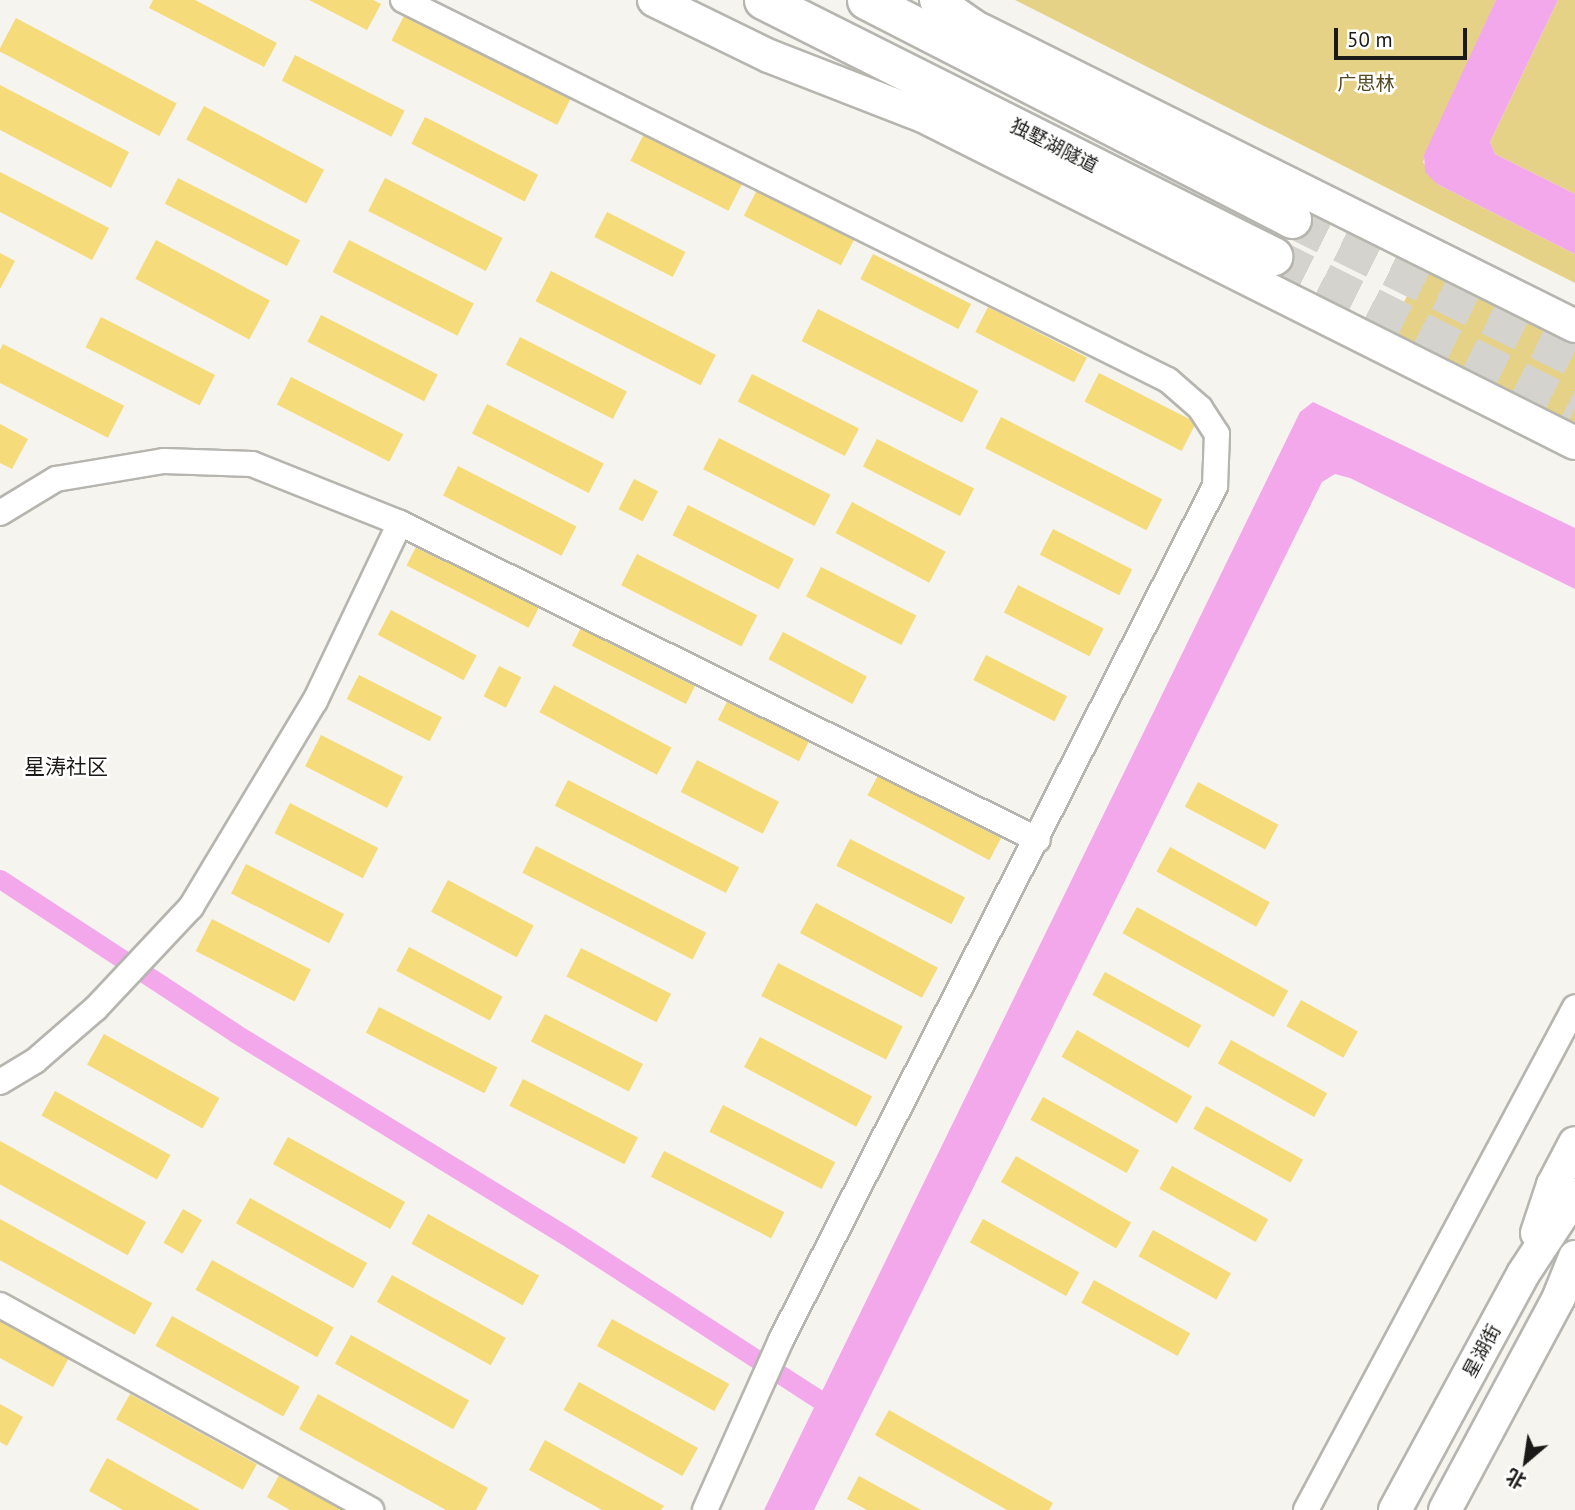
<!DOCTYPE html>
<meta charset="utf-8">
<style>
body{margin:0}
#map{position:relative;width:1575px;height:1510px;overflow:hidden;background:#f6f4ee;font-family:"PT Sans","Noto Sans SC",sans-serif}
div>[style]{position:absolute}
.green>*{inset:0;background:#e6d287}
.water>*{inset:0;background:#f2a8eb}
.canal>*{height:19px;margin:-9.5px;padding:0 9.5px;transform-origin:9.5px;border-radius:9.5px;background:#f2a8eb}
.building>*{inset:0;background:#f5db79;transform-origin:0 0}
.highway-tunnel>*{height:37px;margin-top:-18.5px;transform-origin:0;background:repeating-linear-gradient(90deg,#d5d3ce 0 37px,transparent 0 55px)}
.roads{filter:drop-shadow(2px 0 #b6b5af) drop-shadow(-2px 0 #b6b5af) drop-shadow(0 2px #b6b5af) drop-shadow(0 -2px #b6b5af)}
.minor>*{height:24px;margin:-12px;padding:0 12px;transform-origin:12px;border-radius:12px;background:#fff}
.major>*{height:32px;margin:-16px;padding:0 16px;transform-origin:16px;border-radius:16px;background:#fff}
.highway>*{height:37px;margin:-18.5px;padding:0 18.5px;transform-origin:18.5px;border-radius:18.5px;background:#fff}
span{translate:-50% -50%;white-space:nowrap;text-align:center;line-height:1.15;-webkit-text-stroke:5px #fff;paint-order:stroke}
.park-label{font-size:19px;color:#53481f}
.street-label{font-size:19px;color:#1b1a18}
.neighbourhood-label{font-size:21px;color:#1b1a18}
.north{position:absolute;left:1491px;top:1426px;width:70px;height:70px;-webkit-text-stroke:5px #fff;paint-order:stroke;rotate:209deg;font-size:19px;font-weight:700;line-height:28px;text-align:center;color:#1b1a18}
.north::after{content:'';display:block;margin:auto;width:24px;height:32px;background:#1b1a18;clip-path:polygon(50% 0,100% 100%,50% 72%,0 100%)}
.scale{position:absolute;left:1334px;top:28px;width:133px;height:32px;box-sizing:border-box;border:4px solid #1b1a18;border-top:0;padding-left:9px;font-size:21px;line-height:24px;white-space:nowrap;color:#1b1a18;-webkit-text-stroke:5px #fff;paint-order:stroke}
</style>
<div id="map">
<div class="green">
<div style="clip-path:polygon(1015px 0,1496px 0,1423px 162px,1437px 184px,1575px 254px,1575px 283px)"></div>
<div style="clip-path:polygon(1558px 0,1575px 0,1575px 194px,1495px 154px,1490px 142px)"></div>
<div style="clip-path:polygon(1425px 261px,1575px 336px,1575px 422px,1563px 424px,1385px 339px)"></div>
</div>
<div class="water">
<div style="clip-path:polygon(1496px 0,1558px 0,1490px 142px,1495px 154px,1575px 194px,1575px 254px,1437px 184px,1425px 172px,1424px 155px)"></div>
<div style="clip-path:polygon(1313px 402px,1575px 528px,1575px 589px,1350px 478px,1335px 474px,1322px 482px,814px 1510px,764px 1510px,1300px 412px)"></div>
</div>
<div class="canal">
<div style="left:0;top:879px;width:281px;rotate:33.2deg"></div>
<div style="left:235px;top:1033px;width:394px;rotate:31.5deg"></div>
<div style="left:571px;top:1239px;width:294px;rotate:32.9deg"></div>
</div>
<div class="building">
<div style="clip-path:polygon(153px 0,195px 0,277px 43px,264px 67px,149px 8px)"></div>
<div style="clip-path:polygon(309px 0,373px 0,381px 4px,367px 30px)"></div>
<div style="left:406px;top:12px;width:186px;height:32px;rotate:27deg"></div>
<div style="left:16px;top:18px;width:182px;height:37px;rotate:28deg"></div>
<div style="left:295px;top:55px;width:123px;height:29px;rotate:27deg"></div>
<div style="clip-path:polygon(0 85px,129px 152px,111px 188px,0 130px)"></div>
<div style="left:204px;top:106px;width:136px;height:38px;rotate:28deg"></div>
<div style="left:425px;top:117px;width:127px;height:30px;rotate:27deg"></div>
<div style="left:644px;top:134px;width:110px;height:30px;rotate:27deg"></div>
<div style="clip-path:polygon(0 172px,109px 228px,92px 260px,0 212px)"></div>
<div style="left:178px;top:178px;width:137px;height:29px;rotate:27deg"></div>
<div style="left:385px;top:178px;width:132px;height:37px;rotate:27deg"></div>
<div style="left:757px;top:190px;width:109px;height:29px;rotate:27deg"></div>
<div style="left:607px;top:212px;width:88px;height:28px;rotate:27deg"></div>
<div style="left:156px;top:240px;width:129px;height:44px;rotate:28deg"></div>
<div style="left:349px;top:240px;width:140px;height:36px;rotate:27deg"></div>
<div style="clip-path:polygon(0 253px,15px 261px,0 289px)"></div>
<div style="left:873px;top:254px;width:110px;height:28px;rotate:27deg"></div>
<div style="left:551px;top:271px;width:185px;height:34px;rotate:27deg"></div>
<div style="left:988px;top:307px;width:111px;height:28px;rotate:27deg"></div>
<div style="left:818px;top:309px;width:180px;height:36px;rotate:27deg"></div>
<div style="left:321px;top:315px;width:131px;height:30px;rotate:27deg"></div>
<div style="left:101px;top:317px;width:128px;height:34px;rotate:27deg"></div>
<div style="left:520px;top:337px;width:120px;height:31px;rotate:27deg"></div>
<div style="left:3px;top:344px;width:136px;height:36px;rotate:27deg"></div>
<div style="left:1099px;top:373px;width:109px;height:32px;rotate:27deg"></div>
<div style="left:752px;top:374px;width:120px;height:31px;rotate:27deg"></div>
<div style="left:291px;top:377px;width:126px;height:31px;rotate:27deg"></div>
<div style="left:487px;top:404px;width:131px;height:33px;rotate:27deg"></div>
<div style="left:1001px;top:417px;width:181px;height:35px;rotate:27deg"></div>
<div style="clip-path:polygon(0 424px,28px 439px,12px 469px,0 463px)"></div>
<div style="left:719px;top:438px;width:125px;height:35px;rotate:27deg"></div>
<div style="left:877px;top:439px;width:109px;height:31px;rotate:27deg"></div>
<div style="left:458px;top:466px;width:133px;height:33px;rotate:27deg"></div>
<div style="left:634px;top:479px;width:27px;height:34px;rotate:27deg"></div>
<div style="left:852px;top:502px;width:106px;height:35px;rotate:28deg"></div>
<div style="left:688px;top:505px;width:119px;height:34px;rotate:27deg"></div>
<div style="left:1053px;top:529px;width:89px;height:29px;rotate:27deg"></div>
<div style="left:421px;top:537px;width:137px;height:32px;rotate:27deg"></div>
<div style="left:637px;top:554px;width:135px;height:35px;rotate:27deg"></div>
<div style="left:821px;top:567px;width:107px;height:33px;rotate:27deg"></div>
<div style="left:1018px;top:585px;width:96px;height:31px;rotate:27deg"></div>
<div style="left:391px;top:610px;width:97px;height:28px;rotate:28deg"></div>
<div style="left:585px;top:620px;width:128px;height:29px;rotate:27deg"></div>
<div style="left:783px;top:632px;width:95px;height:31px;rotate:28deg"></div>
<div style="left:986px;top:655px;width:91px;height:28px;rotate:27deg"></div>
<div style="left:499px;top:666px;width:25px;height:34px;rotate:27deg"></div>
<div style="left:359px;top:675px;width:93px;height:27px;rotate:27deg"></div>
<div style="left:554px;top:685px;width:133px;height:31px;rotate:28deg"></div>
<div style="left:731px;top:694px;width:91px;height:29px;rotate:27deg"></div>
<div style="left:321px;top:735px;width:92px;height:35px;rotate:27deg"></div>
<div style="left:697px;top:760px;width:92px;height:36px;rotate:27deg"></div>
<div style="left:882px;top:768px;width:138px;height:31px;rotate:28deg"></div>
<div style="left:568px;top:780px;width:192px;height:29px;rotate:27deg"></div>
<div style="left:1198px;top:782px;width:91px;height:28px;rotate:28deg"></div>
<div style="left:290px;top:803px;width:99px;height:34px;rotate:27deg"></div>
<div style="left:850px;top:839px;width:129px;height:30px;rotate:27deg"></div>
<div style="left:536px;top:846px;width:191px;height:30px;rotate:27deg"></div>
<div style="left:1170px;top:847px;width:114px;height:28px;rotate:29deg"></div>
<div style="left:246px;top:864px;width:110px;height:33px;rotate:27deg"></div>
<div style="left:448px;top:880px;width:97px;height:36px;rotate:28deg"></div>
<div style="left:816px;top:903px;width:138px;height:34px;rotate:28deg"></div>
<div style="left:1137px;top:907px;width:173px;height:30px;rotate:29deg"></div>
<div style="left:212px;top:919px;width:111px;height:36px;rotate:27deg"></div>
<div style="left:409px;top:947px;width:106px;height:27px;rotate:28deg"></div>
<div style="left:581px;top:948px;width:101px;height:32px;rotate:27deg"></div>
<div style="left:778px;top:963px;width:140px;height:37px;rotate:27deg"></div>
<div style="left:1105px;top:972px;width:110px;height:26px;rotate:29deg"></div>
<div style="left:1301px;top:1000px;width:65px;height:30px;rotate:29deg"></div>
<div style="left:379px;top:1007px;width:133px;height:29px;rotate:27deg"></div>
<div style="left:545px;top:1014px;width:110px;height:31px;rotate:27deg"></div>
<div style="left:1077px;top:1030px;width:133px;height:31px;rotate:30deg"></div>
<div style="left:104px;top:1034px;width:132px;height:35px;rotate:29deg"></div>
<div style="left:760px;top:1037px;width:127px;height:34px;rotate:28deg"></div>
<div style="left:1231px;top:1040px;width:110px;height:27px;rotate:29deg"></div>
<div style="left:523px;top:1079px;width:129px;height:30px;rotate:27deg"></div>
<div style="left:55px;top:1091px;width:132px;height:28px;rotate:29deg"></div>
<div style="left:1043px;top:1097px;width:110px;height:26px;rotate:29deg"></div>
<div style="left:723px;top:1105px;width:126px;height:30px;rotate:27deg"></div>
<div style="left:1206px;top:1106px;width:111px;height:26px;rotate:29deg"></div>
<div style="left:288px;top:1137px;width:134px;height:31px;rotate:29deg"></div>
<div style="left:0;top:1141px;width:167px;height:38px;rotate:29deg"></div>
<div style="left:664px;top:1151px;width:135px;height:29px;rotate:27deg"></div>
<div style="left:1016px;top:1156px;width:133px;height:30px;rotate:30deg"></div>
<div style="left:1172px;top:1166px;width:110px;height:26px;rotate:29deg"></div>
<div style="left:250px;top:1198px;width:134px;height:29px;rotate:29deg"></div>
<div style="left:183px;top:1209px;width:22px;height:39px;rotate:30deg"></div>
<div style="left:428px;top:1214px;width:127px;height:34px;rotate:29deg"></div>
<div style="left:0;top:1219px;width:174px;height:36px;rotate:29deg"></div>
<div style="left:983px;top:1219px;width:110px;height:27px;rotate:29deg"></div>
<div style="left:1153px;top:1230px;width:89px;height:30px;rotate:29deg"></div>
<div style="left:212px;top:1260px;width:139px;height:34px;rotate:29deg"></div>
<div style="left:392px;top:1275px;width:130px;height:31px;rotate:29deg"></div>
<div style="left:1094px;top:1280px;width:110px;height:26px;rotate:29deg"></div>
<div style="left:172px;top:1316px;width:146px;height:34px;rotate:29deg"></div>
<div style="clip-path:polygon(0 1318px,70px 1356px,53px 1387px,0 1358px)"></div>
<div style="left:612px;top:1319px;width:134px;height:31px;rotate:29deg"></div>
<div style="left:351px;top:1335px;width:135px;height:33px;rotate:29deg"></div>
<div style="left:579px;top:1382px;width:136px;height:32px;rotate:29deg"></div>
<div style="left:130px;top:1394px;width:145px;height:29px;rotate:29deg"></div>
<div style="clip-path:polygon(318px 1394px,488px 1488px,476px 1510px,446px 1510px,299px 1429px)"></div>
<div style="clip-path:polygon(0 1404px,23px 1417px,7px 1446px,0 1442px)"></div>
<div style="clip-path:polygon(889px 1410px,1053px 1503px,1049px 1510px,1007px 1510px,875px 1435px)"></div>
<div style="clip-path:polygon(545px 1440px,664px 1506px,661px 1510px,602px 1510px,529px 1470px)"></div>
<div style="clip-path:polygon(107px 1458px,200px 1510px,123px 1510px,89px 1491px)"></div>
<div style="clip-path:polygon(281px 1472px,350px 1510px,290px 1510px,267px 1497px)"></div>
<div style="clip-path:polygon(859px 1476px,921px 1510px,867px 1510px,847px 1499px)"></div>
</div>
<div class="highway-tunnel">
<div style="left:1292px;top:219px;width:315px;rotate:26.2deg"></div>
<div style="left:1273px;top:256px;width:338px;rotate:26.7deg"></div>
</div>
<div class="roads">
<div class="minor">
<div style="left:403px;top:0;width:854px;rotate:26.42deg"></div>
<div style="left:1168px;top:380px;width:43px;rotate:41.2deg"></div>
<div style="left:1200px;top:408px;width:31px;rotate:57deg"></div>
<div style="left:1217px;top:434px;width:52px;rotate:92.2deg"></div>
<div style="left:1215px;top:486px;width:958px;rotate:116.94deg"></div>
<div style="left:781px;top:1340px;width:186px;rotate:114.1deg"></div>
<div style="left:0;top:513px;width:66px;rotate:-31.3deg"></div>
<div style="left:56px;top:479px;width:109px;rotate:-9.5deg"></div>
<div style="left:164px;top:461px;width:88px;rotate:2deg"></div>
<div style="left:252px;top:464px;width:159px;rotate:21.7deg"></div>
<div style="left:400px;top:523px;width:712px;rotate:26.42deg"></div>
<div style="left:0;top:1082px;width:41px;rotate:-31deg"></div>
<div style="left:35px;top:1061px;width:81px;rotate:-41deg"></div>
<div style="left:96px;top:1008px;width:139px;rotate:-46.8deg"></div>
<div style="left:191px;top:907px;width:240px;rotate:-59deg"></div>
<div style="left:315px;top:701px;width:197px;rotate:-64.5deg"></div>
<div style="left:0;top:1305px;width:424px;rotate:28.9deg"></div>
<div style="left:1306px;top:1510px;width:570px;rotate:-61.86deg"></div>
</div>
<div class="major">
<div style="left:654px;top:0;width:128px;rotate:26deg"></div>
<div style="left:769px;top:56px;width:165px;rotate:21.3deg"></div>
<div style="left:923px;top:116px;width:729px;rotate:26.64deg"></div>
<div style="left:936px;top:0;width:47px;rotate:34.7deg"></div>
<div style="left:975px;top:27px;width:670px;rotate:26.49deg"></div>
<div style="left:1537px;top:1233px;width:51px;rotate:-71.6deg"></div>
<div style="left:1553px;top:1185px;width:47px;rotate:-62.4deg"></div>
<div style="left:1395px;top:1510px;width:268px;rotate:-61.5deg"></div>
<div style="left:1523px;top:1274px;width:95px;rotate:-56.6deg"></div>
<div style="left:1445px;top:1510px;width:242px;rotate:-61.8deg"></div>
<div style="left:1559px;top:1297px;width:43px;rotate:-68.2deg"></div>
</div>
<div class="highway">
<div style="left:763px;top:0;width:571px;rotate:26.65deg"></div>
<div style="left:866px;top:0;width:479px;rotate:27.2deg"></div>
</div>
</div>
<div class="park-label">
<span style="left:1366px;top:84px">广思林</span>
</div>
<div class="street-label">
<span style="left:1054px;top:146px;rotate:27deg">独墅湖隧道</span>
<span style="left:1482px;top:1351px;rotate:-62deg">星湖街</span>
</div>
<div class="neighbourhood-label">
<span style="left:66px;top:767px">星涛社区</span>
</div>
<div class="north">北</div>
<div class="scale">50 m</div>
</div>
